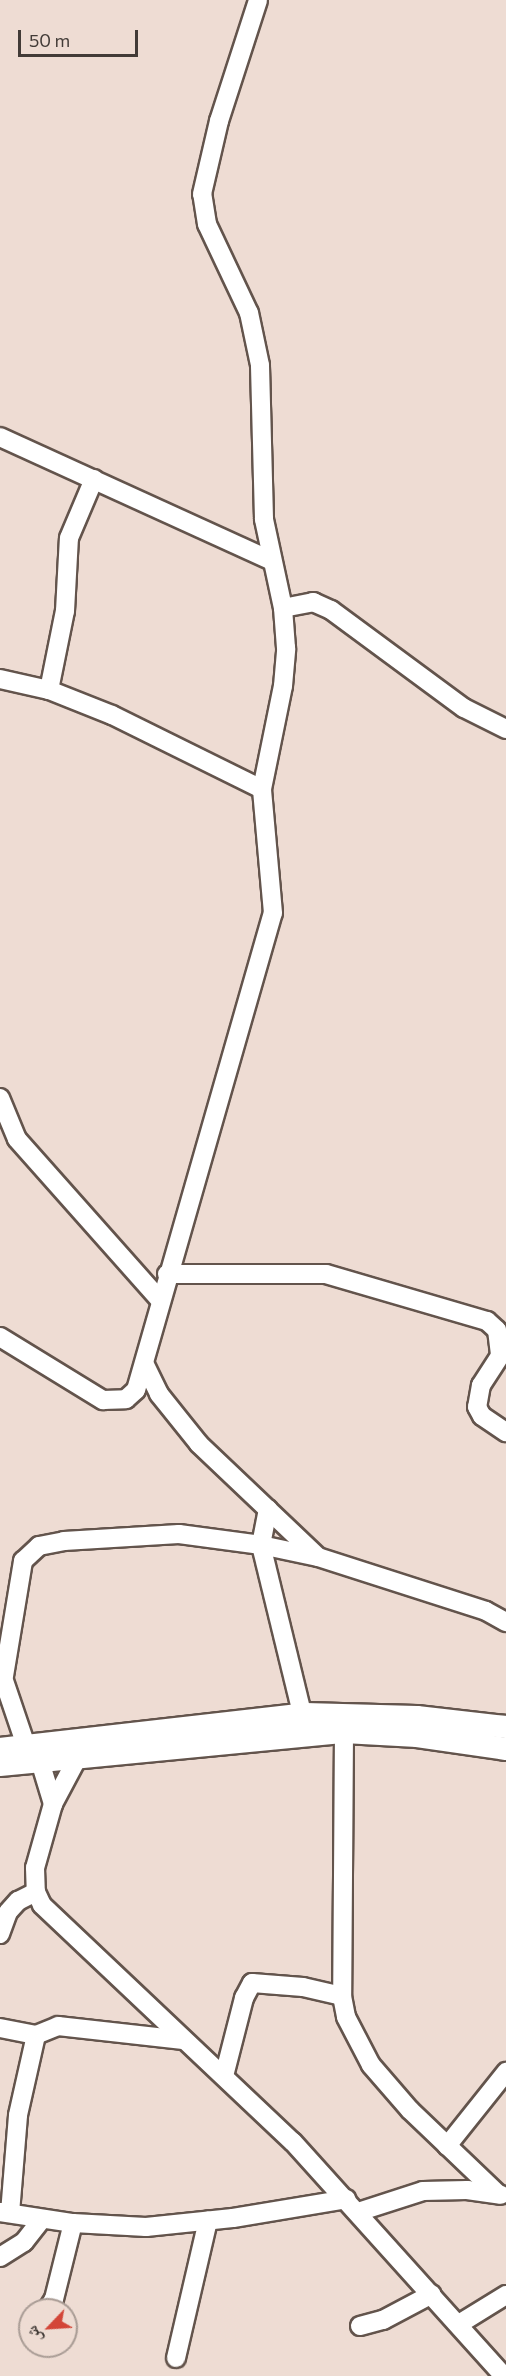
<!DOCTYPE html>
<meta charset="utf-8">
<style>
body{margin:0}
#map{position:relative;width:506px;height:2376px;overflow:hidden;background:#eedcd3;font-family:Commissioner,"Noto Naskh Arabic",sans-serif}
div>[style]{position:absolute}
.roads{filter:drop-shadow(2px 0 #63544c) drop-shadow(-2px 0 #63544c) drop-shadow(0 2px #63544c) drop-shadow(0 -2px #63544c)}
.minor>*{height:18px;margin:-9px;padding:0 9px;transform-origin:9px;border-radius:9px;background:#fff}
.major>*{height:22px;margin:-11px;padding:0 11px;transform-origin:11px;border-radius:11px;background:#fff}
span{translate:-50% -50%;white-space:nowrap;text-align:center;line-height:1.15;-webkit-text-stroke:6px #eedcd3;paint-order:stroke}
.north{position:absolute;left:18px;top:2298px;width:60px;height:60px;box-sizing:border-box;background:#eedcd3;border:2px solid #a99c95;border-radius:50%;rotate:245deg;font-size:16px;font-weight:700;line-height:24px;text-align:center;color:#423b37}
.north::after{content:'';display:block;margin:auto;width:21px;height:27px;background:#d34638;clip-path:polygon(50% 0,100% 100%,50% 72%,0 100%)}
.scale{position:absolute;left:18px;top:30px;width:120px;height:27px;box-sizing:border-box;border:3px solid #423b37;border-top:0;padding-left:8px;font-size:18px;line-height:21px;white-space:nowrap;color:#423b37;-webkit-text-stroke:4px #eedcd3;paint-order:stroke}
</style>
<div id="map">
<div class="roads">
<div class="minor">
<div style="left:0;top:437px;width:297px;rotate:24.5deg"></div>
<div style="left:283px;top:608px;width:31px;rotate:-11deg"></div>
<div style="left:313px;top:602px;width:20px;rotate:24deg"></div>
<div style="left:331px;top:610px;width:165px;rotate:36.4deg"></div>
<div style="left:464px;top:708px;width:47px;rotate:26.6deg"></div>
<div style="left:0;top:679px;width:50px;rotate:12.7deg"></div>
<div style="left:49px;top:690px;width:68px;rotate:21.6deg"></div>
<div style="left:112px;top:715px;width:167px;rotate:26.3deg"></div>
<div style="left:49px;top:690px;width:81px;rotate:-78.6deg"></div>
<div style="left:65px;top:611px;width:73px;rotate:-86.9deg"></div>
<div style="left:69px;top:538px;width:64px;rotate:-67deg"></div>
<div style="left:0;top:1098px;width:44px;rotate:67.5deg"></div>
<div style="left:17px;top:1139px;width:215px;rotate:48.4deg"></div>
<div style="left:167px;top:1274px;width:159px"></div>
<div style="left:326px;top:1274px;width:168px;rotate:16.3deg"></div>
<div style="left:487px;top:1321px;width:13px;rotate:42deg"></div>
<div style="left:497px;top:1330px;width:26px;rotate:83deg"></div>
<div style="left:500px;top:1356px;width:35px;rotate:123deg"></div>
<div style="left:481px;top:1385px;width:22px;rotate:100deg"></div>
<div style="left:477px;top:1407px;width:10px;rotate:61deg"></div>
<div style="left:482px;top:1416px;width:29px;rotate:34deg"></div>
<div style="left:0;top:1337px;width:121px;rotate:31.5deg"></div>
<div style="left:103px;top:1400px;width:23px;rotate:-2deg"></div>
<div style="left:126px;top:1399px;width:13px;rotate:-42deg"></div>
<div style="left:136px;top:1390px;width:496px;rotate:-74deg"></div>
<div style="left:273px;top:913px;width:124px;rotate:-95.1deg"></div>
<div style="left:262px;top:789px;width:105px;rotate:-78.5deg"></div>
<div style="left:283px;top:686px;width:38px;rotate:-85deg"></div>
<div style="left:286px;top:648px;width:40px;rotate:-94.3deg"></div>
<div style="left:283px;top:608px;width:91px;rotate:-102.1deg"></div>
<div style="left:264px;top:519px;width:154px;rotate:-91.5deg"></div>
<div style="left:260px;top:365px;width:53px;rotate:-101.9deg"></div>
<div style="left:249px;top:313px;width:98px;rotate:-115.3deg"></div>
<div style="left:207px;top:224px;width:30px;rotate:-99deg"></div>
<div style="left:202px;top:194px;width:75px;rotate:-76.9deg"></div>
<div style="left:219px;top:121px;width:127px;rotate:-72.1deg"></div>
<div style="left:145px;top:1365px;width:32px;rotate:64deg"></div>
<div style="left:159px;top:1394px;width:64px;rotate:51.3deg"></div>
<div style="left:199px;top:1444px;width:163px;rotate:43.5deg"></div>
<div style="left:268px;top:1509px;width:37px;rotate:101deg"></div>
<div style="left:261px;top:1545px;width:186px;rotate:76.3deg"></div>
<div style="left:0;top:1669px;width:81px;rotate:71.3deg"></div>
<div style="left:4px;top:1676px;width:117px;rotate:-80.6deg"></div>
<div style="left:23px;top:1561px;width:22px;rotate:-43deg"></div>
<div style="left:39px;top:1546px;width:25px;rotate:-11deg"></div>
<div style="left:64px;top:1541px;width:115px;rotate:-3.5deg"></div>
<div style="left:179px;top:1534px;width:83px;rotate:7.6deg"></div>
<div style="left:261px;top:1545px;width:58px;rotate:11.9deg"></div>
<div style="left:318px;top:1557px;width:176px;rotate:17.8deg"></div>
<div style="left:486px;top:1611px;width:23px;rotate:29deg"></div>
<div style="left:344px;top:1732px;width:264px;rotate:90.4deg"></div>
<div style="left:342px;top:1996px;width:21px;rotate:79deg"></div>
<div style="left:346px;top:2017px;width:54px;rotate:62.5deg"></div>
<div style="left:371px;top:2065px;width:60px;rotate:49.1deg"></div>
<div style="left:410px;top:2110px;width:122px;rotate:43.7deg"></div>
<div style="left:78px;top:1746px;width:11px;rotate:90deg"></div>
<div style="left:78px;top:1757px;width:53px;rotate:118deg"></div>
<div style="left:53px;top:1804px;width:66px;rotate:105.7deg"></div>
<div style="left:35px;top:1868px;width:24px;rotate:88deg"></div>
<div style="left:36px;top:1892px;width:14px;rotate:65deg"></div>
<div style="left:42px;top:1905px;width:345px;rotate:43.4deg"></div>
<div style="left:293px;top:2142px;width:315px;rotate:48deg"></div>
<div style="left:36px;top:1748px;width:59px;rotate:73.1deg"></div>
<div style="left:0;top:1934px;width:23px;rotate:-70deg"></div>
<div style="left:8px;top:1912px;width:15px;rotate:-48deg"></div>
<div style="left:18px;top:1901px;width:20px;rotate:-27deg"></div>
<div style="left:0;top:2028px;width:37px;rotate:11deg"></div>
<div style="left:224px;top:2076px;width:81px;rotate:-75.6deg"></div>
<div style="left:244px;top:1998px;width:17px;rotate:-62deg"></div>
<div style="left:252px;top:1983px;width:51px;rotate:4.5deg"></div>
<div style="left:303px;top:1987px;width:40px;rotate:13deg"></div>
<div style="left:447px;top:2146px;width:95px;rotate:-51.4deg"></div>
<div style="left:0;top:2212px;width:74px;rotate:8.6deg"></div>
<div style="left:73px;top:2223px;width:73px;rotate:3.1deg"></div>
<div style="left:146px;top:2227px;width:87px;rotate:-5.9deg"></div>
<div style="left:233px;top:2218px;width:115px;rotate:-9.5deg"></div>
<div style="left:358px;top:2212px;width:68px;rotate:-17.9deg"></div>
<div style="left:423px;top:2191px;width:44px;rotate:-1.3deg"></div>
<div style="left:467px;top:2190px;width:34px;rotate:8deg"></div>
<div style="left:10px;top:2213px;width:98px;rotate:-85.3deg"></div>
<div style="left:18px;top:2115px;width:82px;rotate:-77.3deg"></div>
<div style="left:36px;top:2035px;width:24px;rotate:-22deg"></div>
<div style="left:58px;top:2026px;width:126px;rotate:6.4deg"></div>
<div style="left:0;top:2257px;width:28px;rotate:-32deg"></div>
<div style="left:24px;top:2242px;width:29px;rotate:-52deg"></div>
<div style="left:47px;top:2310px;width:13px;rotate:-58deg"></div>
<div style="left:54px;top:2299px;width:78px;rotate:-76deg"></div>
<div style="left:459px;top:2324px;width:55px;rotate:-31.7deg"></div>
<div style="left:360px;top:2326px;width:24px;rotate:-15deg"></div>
<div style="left:383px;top:2320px;width:55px;rotate:-28deg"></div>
<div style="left:176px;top:2358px;width:141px;rotate:-76.9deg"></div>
</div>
<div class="major">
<div style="left:0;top:1749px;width:307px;rotate:-6.5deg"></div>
<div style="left:305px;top:1714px;width:112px;rotate:1.5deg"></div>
<div style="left:417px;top:1717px;width:90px;rotate:6.4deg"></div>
<div style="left:0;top:1765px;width:346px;rotate:-5.5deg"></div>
<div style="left:344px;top:1732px;width:73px;rotate:3.1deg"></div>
<div style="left:417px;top:1736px;width:90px;rotate:8.3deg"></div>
</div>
</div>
<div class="north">ش</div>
<div class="scale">50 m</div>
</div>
